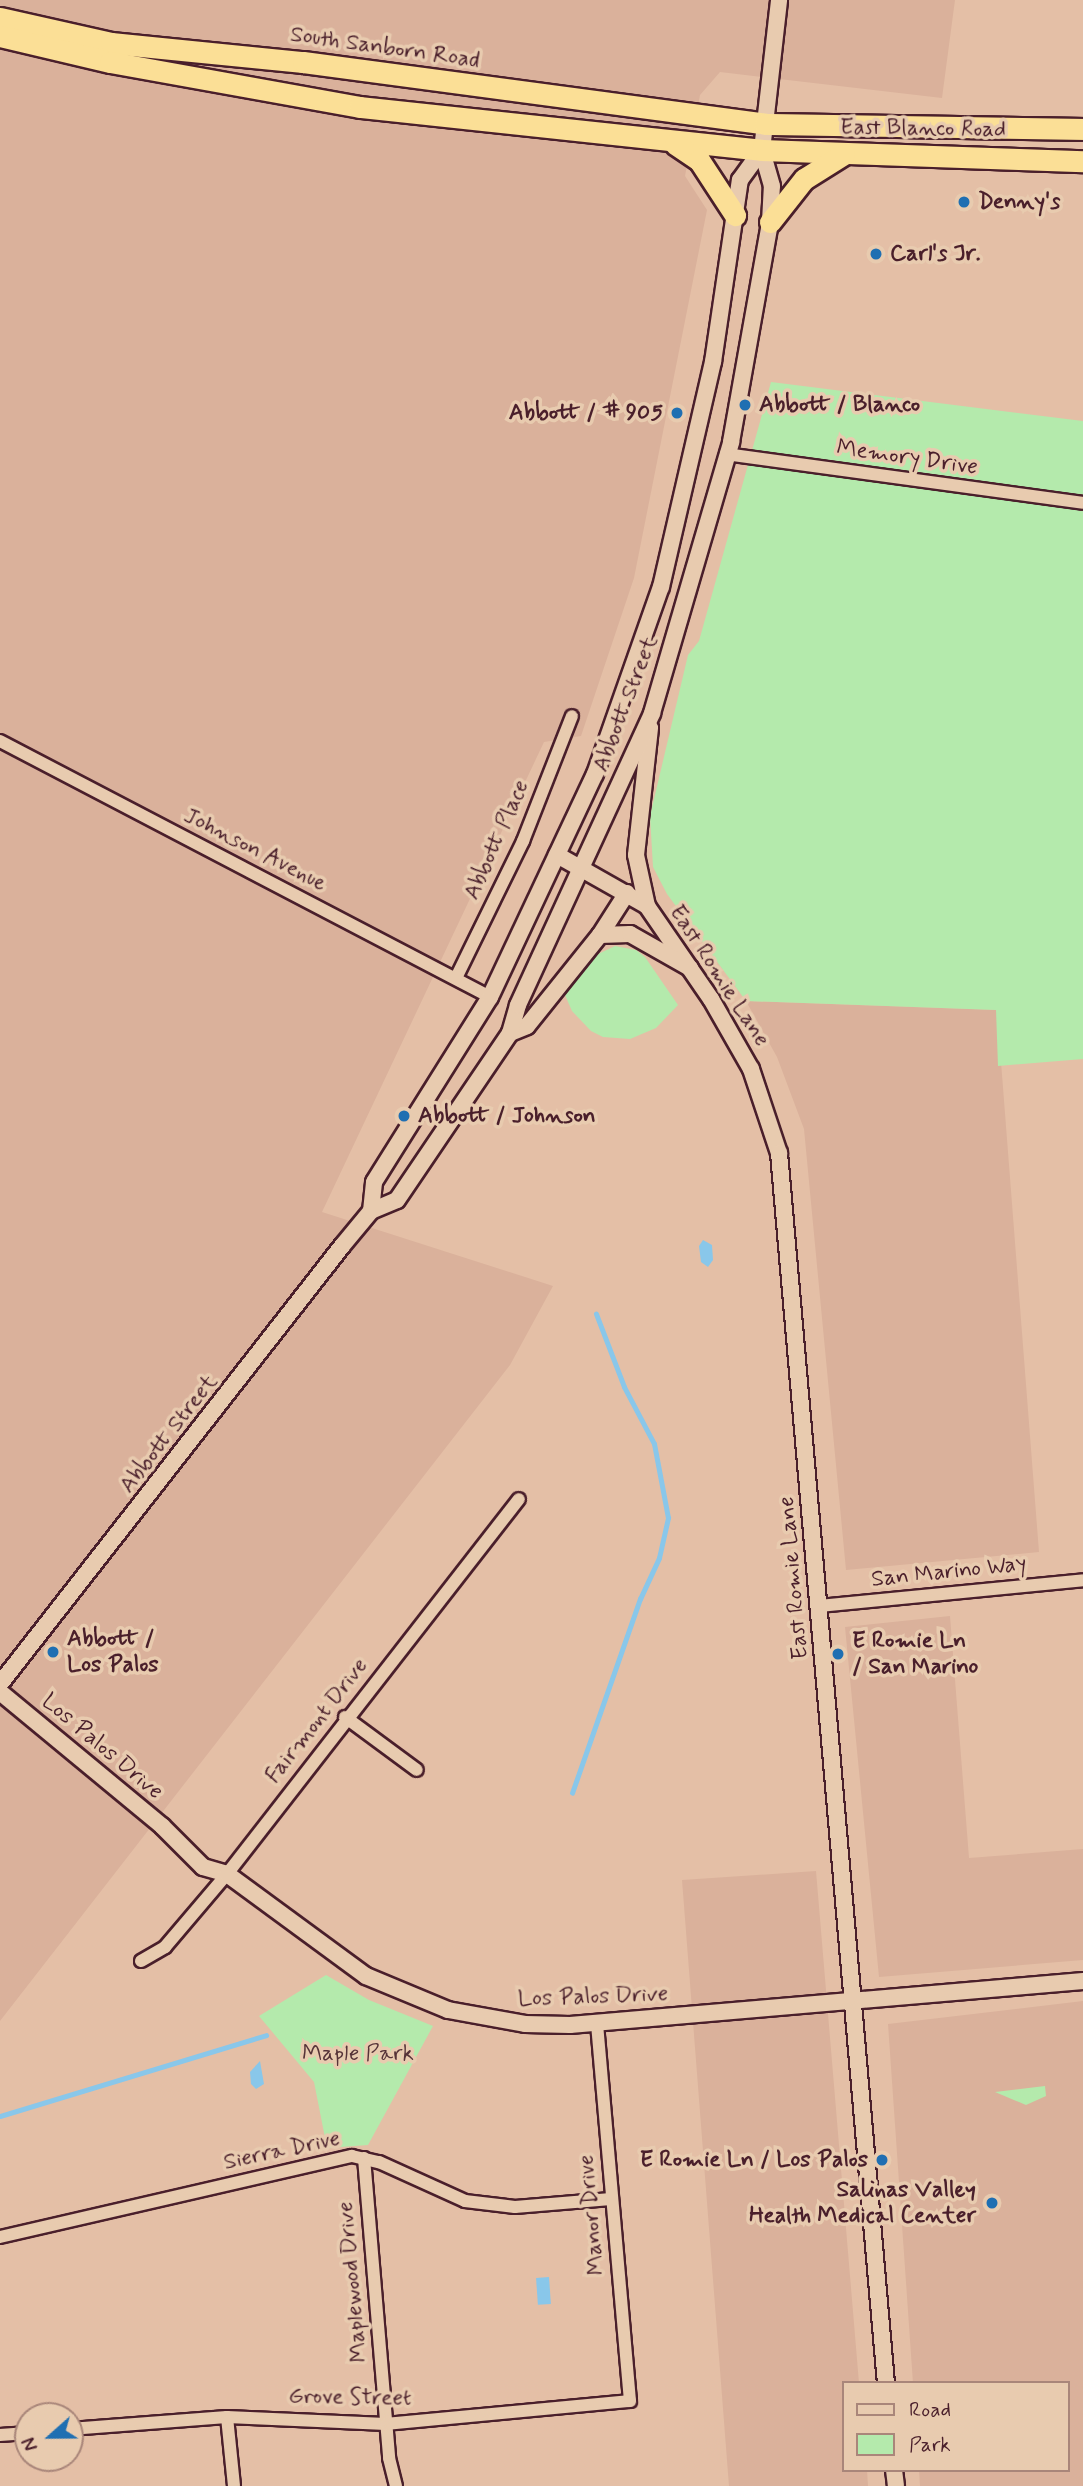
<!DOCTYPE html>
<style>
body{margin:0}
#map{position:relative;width:1083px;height:2486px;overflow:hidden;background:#e4bfa6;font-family:Mynerve,sans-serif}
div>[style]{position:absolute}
.built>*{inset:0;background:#dab19b}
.green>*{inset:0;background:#b4eaac}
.water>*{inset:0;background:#89c7ea;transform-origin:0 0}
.stream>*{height:4.5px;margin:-2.25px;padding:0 2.25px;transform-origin:2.25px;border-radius:2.25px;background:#89c7ea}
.roads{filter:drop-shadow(2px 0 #4a1f2b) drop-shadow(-2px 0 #4a1f2b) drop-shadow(0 2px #4a1f2b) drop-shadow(0 -2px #4a1f2b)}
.street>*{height:12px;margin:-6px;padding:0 6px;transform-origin:6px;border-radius:6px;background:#e8cbaf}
.secondary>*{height:16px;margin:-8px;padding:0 8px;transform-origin:8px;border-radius:8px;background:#e8cbaf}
.highway>*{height:21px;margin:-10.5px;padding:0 10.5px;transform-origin:10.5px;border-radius:10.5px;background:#fbdf96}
.dots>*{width:19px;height:19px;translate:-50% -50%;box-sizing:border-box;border:4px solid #e8cbaf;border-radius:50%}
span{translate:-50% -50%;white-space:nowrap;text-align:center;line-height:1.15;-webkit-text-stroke:7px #e8cbaf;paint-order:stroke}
.street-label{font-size:23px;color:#4a1f2b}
.poi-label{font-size:23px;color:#4a1f2b;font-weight:700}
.left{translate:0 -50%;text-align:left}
.right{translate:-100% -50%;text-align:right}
.park-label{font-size:23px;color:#553338}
.legend{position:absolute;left:842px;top:2381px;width:228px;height:91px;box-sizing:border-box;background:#e8cbaf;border:2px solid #a9867a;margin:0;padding:9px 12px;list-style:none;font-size:21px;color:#4a1f2b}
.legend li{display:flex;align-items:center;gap:14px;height:35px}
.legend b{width:35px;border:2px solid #a9867a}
.north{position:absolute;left:14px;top:2402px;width:70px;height:70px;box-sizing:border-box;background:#e8cbaf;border:2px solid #a9867a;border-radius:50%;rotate:249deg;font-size:19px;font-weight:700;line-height:28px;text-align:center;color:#4a1f2b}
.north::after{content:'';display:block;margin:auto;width:24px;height:32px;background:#1f6fb2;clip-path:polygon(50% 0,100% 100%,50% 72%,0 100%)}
</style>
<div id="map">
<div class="built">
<div style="clip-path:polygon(0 0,955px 0,942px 98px,720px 72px,700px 95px,685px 176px,707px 210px,634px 578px,581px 736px,544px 742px,322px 1212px,553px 1286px,510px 1365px,0 2021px)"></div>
<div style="clip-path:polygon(746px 1001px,997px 1010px,1039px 1552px,846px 1570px,804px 1129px,777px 1057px)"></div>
<div style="clip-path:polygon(950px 1616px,969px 1858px,1083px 1849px,1083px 1960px,879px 1977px,845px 1627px)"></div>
<div style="clip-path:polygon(816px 1871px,859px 2383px,843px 2383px,843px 2470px,867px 2470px,868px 2486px,729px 2486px,682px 1880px)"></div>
<div style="clip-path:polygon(1083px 2001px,1083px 2486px,920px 2486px,919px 2470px,1067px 2470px,1067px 2383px,913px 2383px,888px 2024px)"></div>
</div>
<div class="green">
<div style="clip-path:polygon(771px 382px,1083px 421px,1083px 1059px,998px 1066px,996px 1010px,746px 1001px,667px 894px,653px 867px,650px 816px,688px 655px,699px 641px)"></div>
<div style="clip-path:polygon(615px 946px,636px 950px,645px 957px,678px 1005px,656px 1028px,630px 1039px,603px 1037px,591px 1031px,572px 1011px,565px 995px,596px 955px)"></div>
<div style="clip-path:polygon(326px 1975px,369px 2000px,433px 2026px,368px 2145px,327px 2148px,314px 2082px,259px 2016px)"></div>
<div style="clip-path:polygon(1045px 2086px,1046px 2096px,1026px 2105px,995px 2092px)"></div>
</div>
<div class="water">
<div style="clip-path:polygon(703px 1240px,712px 1245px,713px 1260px,708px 1267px,701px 1262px,699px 1246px)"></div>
<div style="clip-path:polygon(260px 2061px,264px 2084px,256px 2089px,251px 2084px,250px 2072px)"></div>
<div style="left:549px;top:2277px;width:27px;height:13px;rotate:86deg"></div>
</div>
<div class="stream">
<div style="left:572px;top:1793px;width:206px;rotate:-70.7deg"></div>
<div style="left:640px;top:1599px;width:45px;rotate:-65.1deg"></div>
<div style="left:659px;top:1558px;width:41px;rotate:-77.3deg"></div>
<div style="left:668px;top:1518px;width:75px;rotate:-100.7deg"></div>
<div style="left:654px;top:1444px;width:64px;rotate:-117.8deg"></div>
<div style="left:624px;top:1387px;width:78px;rotate:-111deg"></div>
<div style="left:0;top:2116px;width:278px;rotate:-16.9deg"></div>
</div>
<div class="roads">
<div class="street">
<div style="left:726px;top:454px;width:360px;rotate:7.8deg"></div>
<div style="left:0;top:741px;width:553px;rotate:27.58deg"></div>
<div style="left:456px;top:978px;width:153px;rotate:-63.9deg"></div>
<div style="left:523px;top:841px;width:134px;rotate:-68.6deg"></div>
<div style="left:820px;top:1606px;width:264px;rotate:-5.6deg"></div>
<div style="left:345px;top:1717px;width:89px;rotate:36.4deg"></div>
<div style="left:141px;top:1961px;width:28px;rotate:-30deg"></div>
<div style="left:165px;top:1947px;width:96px;rotate:-49.7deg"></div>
<div style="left:227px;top:1874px;width:475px;rotate:-52.1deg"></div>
<div style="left:364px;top:2158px;width:301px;rotate:85.2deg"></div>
<div style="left:389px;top:2458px;width:29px;rotate:76deg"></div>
<div style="left:0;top:2237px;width:361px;rotate:-13deg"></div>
<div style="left:352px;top:2156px;width:28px;rotate:13deg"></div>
<div style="left:379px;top:2162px;width:94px;rotate:24.4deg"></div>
<div style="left:465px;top:2201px;width:50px;rotate:6.8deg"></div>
<div style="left:515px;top:2207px;width:96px;rotate:-4.8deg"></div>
<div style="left:227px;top:2417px;width:69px;rotate:84.2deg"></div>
<div style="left:70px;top:2429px;width:157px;rotate:-4.4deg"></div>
<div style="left:227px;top:2417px;width:159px;rotate:2.5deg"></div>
<div style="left:386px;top:2424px;width:245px;rotate:-5.4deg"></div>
<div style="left:630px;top:2401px;width:378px;rotate:-95deg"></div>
<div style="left:0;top:2435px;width:28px;rotate:-4deg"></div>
</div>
<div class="secondary">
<div style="left:557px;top:855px;width:103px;rotate:29.5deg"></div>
<div style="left:647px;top:906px;width:113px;rotate:55.5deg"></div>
<div style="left:711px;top:999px;width:81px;rotate:60.3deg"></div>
<div style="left:751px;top:1069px;width:89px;rotate:71.6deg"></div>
<div style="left:779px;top:1153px;width:1235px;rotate:85.03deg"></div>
<div style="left:647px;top:906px;width:52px;rotate:-102.2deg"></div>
<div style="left:636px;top:855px;width:128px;rotate:-83.7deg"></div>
<div style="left:600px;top:935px;width:30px;rotate:-2deg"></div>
<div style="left:630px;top:934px;width:69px;rotate:29.5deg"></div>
<div style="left:510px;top:1033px;width:18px;rotate:-22deg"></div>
<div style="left:527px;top:1026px;width:117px;rotate:-51.3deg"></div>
<div style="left:600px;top:935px;width:50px;rotate:-57.3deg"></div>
<div style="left:371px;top:1211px;width:29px;rotate:-84deg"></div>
<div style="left:374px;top:1182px;width:218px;rotate:-57.9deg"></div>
<div style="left:490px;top:997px;width:246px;rotate:-64.8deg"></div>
<div style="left:595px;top:774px;width:198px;rotate:-70.6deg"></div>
<div style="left:661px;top:587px;width:231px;rotate:-77deg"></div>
<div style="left:713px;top:362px;width:184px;rotate:-81.6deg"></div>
<div style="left:740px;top:180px;width:37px;rotate:-54deg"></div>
<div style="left:0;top:1684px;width:556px;rotate:-52.02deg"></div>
<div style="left:342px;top:1246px;width:45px;rotate:-50.4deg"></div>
<div style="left:371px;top:1211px;width:28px;rotate:-23deg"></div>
<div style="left:397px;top:1200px;width:202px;rotate:-55.9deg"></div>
<div style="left:510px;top:1033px;width:29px;rotate:-74deg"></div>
<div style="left:518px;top:1005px;width:321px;rotate:-65.3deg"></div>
<div style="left:652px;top:713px;width:282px;rotate:-73.7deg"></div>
<div style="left:731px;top:442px;width:223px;rotate:-79.9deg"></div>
<div style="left:770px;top:222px;width:36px;rotate:-87deg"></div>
<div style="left:772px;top:186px;width:37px;rotate:-106deg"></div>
<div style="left:762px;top:150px;width:151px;rotate:-83.5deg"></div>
<div style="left:0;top:1692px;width:210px;rotate:39.6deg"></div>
<div style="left:162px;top:1826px;width:58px;rotate:45deg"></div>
<div style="left:203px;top:1867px;width:25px;rotate:16deg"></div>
<div style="left:227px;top:1874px;width:172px;rotate:36.3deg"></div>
<div style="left:366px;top:1976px;width:89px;rotate:22.5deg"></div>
<div style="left:448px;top:2010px;width:78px;rotate:10.3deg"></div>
<div style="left:525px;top:2024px;width:45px;rotate:1.3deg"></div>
<div style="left:570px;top:2025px;width:515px;rotate:-4.9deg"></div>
<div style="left:894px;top:2470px;width:16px;rotate:83deg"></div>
</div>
<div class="highway">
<div style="left:0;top:18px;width:114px;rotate:12.7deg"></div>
<div style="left:111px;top:43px;width:193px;rotate:5.7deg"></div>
<div style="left:303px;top:62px;width:466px;rotate:7.6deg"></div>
<div style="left:765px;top:124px;width:318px;rotate:0.9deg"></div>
<div style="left:0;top:36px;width:113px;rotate:13.3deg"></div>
<div style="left:110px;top:62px;width:254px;rotate:10.2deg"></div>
<div style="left:360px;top:107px;width:404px;rotate:6.1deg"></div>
<div style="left:762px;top:150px;width:321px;rotate:2deg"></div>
<div style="left:675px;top:144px;width:29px;rotate:34deg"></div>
<div style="left:699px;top:160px;width:66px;rotate:56.8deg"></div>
<div style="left:770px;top:222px;width:55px;rotate:-51.7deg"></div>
<div style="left:804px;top:179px;width:47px;rotate:-32deg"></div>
</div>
</div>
<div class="dots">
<div style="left:964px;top:202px;background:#1f6fb2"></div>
<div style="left:876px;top:254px;background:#1f6fb2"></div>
<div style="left:745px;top:405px;background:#1f6fb2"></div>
<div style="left:677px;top:413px;background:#1f6fb2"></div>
<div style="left:404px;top:1116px;background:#1f6fb2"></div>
<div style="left:53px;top:1652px;background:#1f6fb2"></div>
<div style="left:838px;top:1654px;background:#1f6fb2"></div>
<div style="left:882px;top:2160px;background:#1f6fb2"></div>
<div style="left:992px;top:2203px;background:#1f6fb2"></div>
</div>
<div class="street-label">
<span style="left:385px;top:48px;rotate:8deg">South Sanborn Road</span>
<span style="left:923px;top:129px;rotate:1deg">East Blanco Road</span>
<span style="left:907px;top:458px;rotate:8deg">Memory Drive</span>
<span style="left:626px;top:704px;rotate:-69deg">Abbott Street</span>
<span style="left:497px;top:840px;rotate:-66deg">Abbott Place</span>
<span style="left:255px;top:850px;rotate:27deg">Johnson Avenue</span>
<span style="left:719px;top:976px;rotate:57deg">East Romie Lane</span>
<span style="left:169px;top:1434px;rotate:-52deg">Abbott Street</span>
<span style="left:949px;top:1572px;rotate:-6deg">San Marino Way</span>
<span style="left:794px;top:1578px;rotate:-95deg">East Romie Lane</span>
<span style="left:317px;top:1721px;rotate:-52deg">Fairmont Drive</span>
<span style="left:102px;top:1747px;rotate:40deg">Los Palos Drive</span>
<span style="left:593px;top:1997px;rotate:-2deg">Los Palos Drive</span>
<span style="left:282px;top:2151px;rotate:-12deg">Sierra Drive</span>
<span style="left:592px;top:2215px;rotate:-95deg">Manor Drive</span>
<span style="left:353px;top:2282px;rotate:-95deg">Maplewood Drive</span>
<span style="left:350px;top:2398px;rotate:1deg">Grove Street</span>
</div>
<div class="poi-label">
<span class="left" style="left:978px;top:202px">Denny's</span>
<span class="left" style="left:890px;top:254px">Carl's Jr.</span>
<span class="left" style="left:759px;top:405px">Abbott / Blanco</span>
<span class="right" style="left:663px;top:413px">Abbott / # 905</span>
<span class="left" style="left:418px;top:1116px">Abbott / Johnson</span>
<span class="left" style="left:67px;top:1652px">Abbott /<br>Los Palos</span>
<span class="left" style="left:852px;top:1654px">E Romie Ln<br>/ San Marino</span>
<span class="right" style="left:868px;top:2160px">E Romie Ln / Los Palos</span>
<span class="right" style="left:976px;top:2203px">Salinas Valley<br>Health Medical Center</span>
</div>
<div class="park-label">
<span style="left:358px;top:2054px">Maple Park</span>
</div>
<ul class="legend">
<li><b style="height:9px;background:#e8cbaf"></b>Road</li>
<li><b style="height:19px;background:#b4eaac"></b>Park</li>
</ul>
<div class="north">N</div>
</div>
